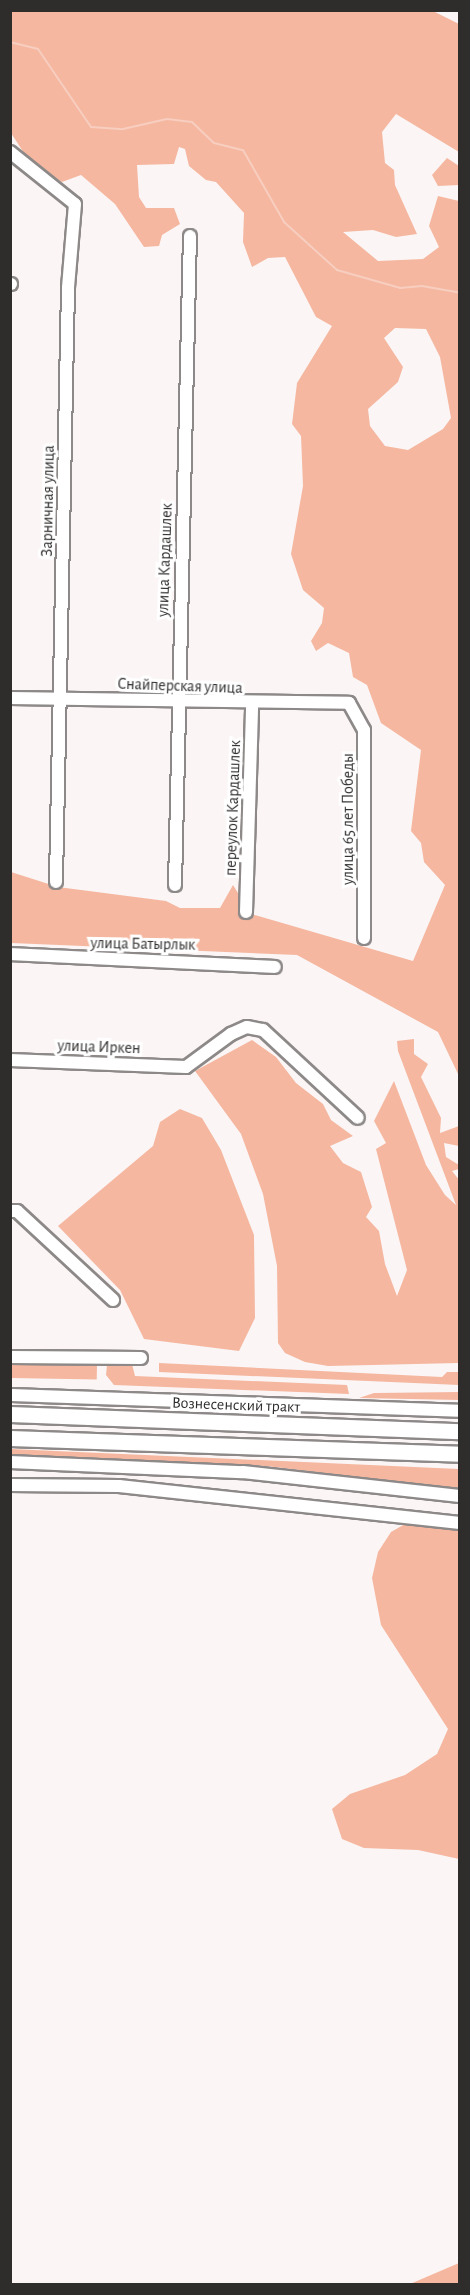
<!DOCTYPE html>
<meta charset="utf-8">
<style>
body{margin:0}
#map{position:relative;width:470px;height:2295px;overflow:hidden;background:#fbf6f5;font-family:"Alegreya Sans",sans-serif}
div>[style]{position:absolute}
.green>*{inset:0;background:#f5b7a0;transform-origin:0 0}
.stream>*{height:2px;margin:-1px;padding:0 1px;transform-origin:1px;border-radius:1px;background:#f7cebf}
.roads{filter:drop-shadow(2px 0 #8d8988) drop-shadow(-2px 0 #8d8988) drop-shadow(0 2px #8d8988) drop-shadow(0 -2px #8d8988)}
.minor>*{height:12px;margin:-6px;padding:0 6px;transform-origin:6px;border-radius:6px;background:#fff}
.major>*{height:15px;margin:-7.5px;padding:0 7.5px;transform-origin:7.5px;border-radius:7.5px;background:#fff}
span{translate:-50% -50%;white-space:nowrap;text-align:center;line-height:1.15;-webkit-text-stroke:6px #fff;paint-order:stroke}
.street-label{font-size:16px;color:#2f2d2c}
.frame{position:absolute;inset:0;border:12px solid #2f2d2c;pointer-events:none}
</style>
<div id="map">
<div class="green">
<div style="clip-path:polygon(evenodd,11px 11px,433px 11px,459px 24px,459px 152px,396px 114px,382px 132px,385px 163px,394px 170px,395px 185px,417px 234px,396px 237px,373px 230px,343px 232px,378px 261px,423px 259px,439px 247px,429px 226px,438px 196px,459px 201px,459px 1076px,438px 1032px,297px 955px,11px 943px,11px 872px,58px 887px,166px 901px,180px 908px,220px 908px,233px 885px,251px 914px,413px 961px,445px 885px,424px 862px,421px 843px,411px 831px,421px 750px,381px 723px,367px 685px,353px 677px,349px 653px,328px 643px,316px 651px,311px 641px,322px 623px,324px 608px,303px 590px,291px 554px,303px 486px,301px 436px,292px 424px,297px 383px,332px 326px,316px 317px,285px 257px,268px 258px,252px 267px,243px 242px,244px 213px,216px 182px,206px 180px,189px 166px,185px 149px,179px 147px,174px 164px,137px 165px,139px 197px,146px 208px,174px 208px,180px 224px,162px 235px,159px 246px,144px 247px,115px 204px,81px 175px,62px 182px,31px 164px,11px 133px,11px 11px,395px 328px,426px 329px,440px 357px,451px 418px,443px 429px,408px 450px,385px 446px,370px 426px,368px 409px,398px 382px,403px 367px,384px 338px,395px 328px)"></div>
<div style="clip-path:polygon(447px 158px,459px 166px,459px 185px,438px 186px,432px 175px)"></div>
<div style="clip-path:polygon(414px 1039px,414px 1054px,428px 1064px,421px 1077px,441px 1118px,440px 1133px,459px 1126px,459px 1146px,444px 1143px,446px 1157px,459px 1165px,459px 1169px,452px 1171px,460px 1181px,459px 1363px,328px 1366px,305px 1362px,285px 1353px,278px 1343px,277px 1266px,263px 1194px,241px 1134px,195px 1071px,252px 1040px,276px 1057px,296px 1083px,323px 1104px,331px 1120px,353px 1136px,330px 1146px,343px 1163px,361px 1172px,372px 1207px,366px 1217px,379px 1231px,385px 1264px,397px 1296px,407px 1270px,376px 1149px,386px 1143px,374px 1121px,394px 1081px,426px 1165px,445px 1195px,456px 1205px,398px 1051px,397px 1041px)"></div>
<div style="clip-path:polygon(180px 1109px,202px 1118px,221px 1150px,254px 1235px,255px 1318px,239px 1351px,144px 1339px,120px 1290px,58px 1226px,153px 1146px,160px 1122px)"></div>
<div style="left:11px;top:1363px;width:86px;height:15px;rotate:1deg"></div>
<div style="clip-path:polygon(159px 1363px,442px 1377px,447px 1372px,459px 1372px,459px 1385px,159px 1372px)"></div>
<div style="clip-path:polygon(132px 1364px,135px 1376px,347px 1385px,349px 1394px,114px 1385px,106px 1375px,107px 1365px)"></div>
<div style="clip-path:polygon(459px 1392px,459px 1400px,359px 1398px,374px 1393px)"></div>
<div style="clip-path:polygon(11px 1449px,459px 1469px,459px 1489px,266px 1466px,11px 1455px)"></div>
<div style="clip-path:polygon(405px 1524px,459px 1529px,459px 1859px,418px 1850px,364px 1848px,342px 1839px,332px 1809px,350px 1794px,405px 1775px,437px 1754px,448px 1729px,381px 1625px,372px 1578px,378px 1552px,391px 1532px)"></div>
<div style="clip-path:polygon(459px 2263px,459px 2284px,410px 2284px)"></div>
</div>
<div class="stream">
<div style="left:10px;top:42px;width:29px;rotate:14deg"></div>
<div style="left:38px;top:49px;width:94px;rotate:55.8deg"></div>
<div style="left:91px;top:127px;width:32px;rotate:4deg"></div>
<div style="left:123px;top:129px;width:45px;rotate:-12.8deg"></div>
<div style="left:167px;top:119px;width:25px;rotate:7deg"></div>
<div style="left:192px;top:122px;width:30px;rotate:44deg"></div>
<div style="left:214px;top:143px;width:30px;rotate:14deg"></div>
<div style="left:243px;top:150px;width:83px;rotate:60.3deg"></div>
<div style="left:284px;top:222px;width:72px;rotate:42.2deg"></div>
<div style="left:337px;top:270px;width:66px;rotate:15.9deg"></div>
<div style="left:400px;top:288px;width:22px;rotate:-5deg"></div>
<div style="left:422px;top:286px;width:39px;rotate:10deg"></div>
</div>
<div class="roads">
<div class="minor">
<div style="left:10px;top:152px;width:83px;rotate:38.7deg"></div>
<div style="left:75px;top:204px;width:84px;rotate:94.8deg"></div>
<div style="left:68px;top:288px;width:594px;rotate:91.16deg"></div>
<div style="left:10px;top:284px;width:1px"></div>
<div style="left:10px;top:698px;width:339px;rotate:0.8deg"></div>
<div style="left:349px;top:703px;width:31px;rotate:61deg"></div>
<div style="left:364px;top:730px;width:208px;rotate:90deg"></div>
<div style="left:175px;top:885px;width:649px;rotate:-88.68deg"></div>
<div style="left:246px;top:912px;width:208px;rotate:-88.3deg"></div>
<div style="left:10px;top:954px;width:265px;rotate:2.8deg"></div>
<div style="left:10px;top:1060px;width:176px;rotate:2.3deg"></div>
<div style="left:186px;top:1067px;width:56px;rotate:-36.3deg"></div>
<div style="left:231px;top:1034px;width:17px;rotate:-24deg"></div>
<div style="left:247px;top:1027px;width:16px;rotate:11deg"></div>
<div style="left:263px;top:1030px;width:129px;rotate:42.8deg"></div>
<div style="left:10px;top:1211px;width:7px"></div>
<div style="left:17px;top:1211px;width:131px;rotate:42.8deg"></div>
<div style="left:10px;top:1357px;width:131px;rotate:0.4deg"></div>
<div style="left:10px;top:1395px;width:450px;rotate:2deg"></div>
<div style="left:10px;top:1462px;width:233px;rotate:2.5deg"></div>
<div style="left:243px;top:1472px;width:218px;rotate:6.3deg"></div>
<div style="left:10px;top:1485px;width:109px;rotate:0.5deg"></div>
<div style="left:119px;top:1486px;width:343px;rotate:6.2deg"></div>
</div>
<div class="major">
<div style="left:10px;top:1414px;width:450px;rotate:2.2deg"></div>
<div style="left:10px;top:1438px;width:450px;rotate:2deg"></div>
</div>
</div>
<div class="street-label">
<span style="left:48px;top:501px;rotate:-89deg">Зарничная улица</span>
<span style="left:165px;top:560px;rotate:-88deg">улица Кардашлек</span>
<span style="left:180px;top:686px;rotate:2deg">Снайперская улица</span>
<span style="left:233px;top:808px;rotate:-88deg">переулок Кардашлек</span>
<span style="left:348px;top:819px;rotate:-90deg">улица 65 лет Победы</span>
<span style="left:143px;top:944px;rotate:1deg">улица Батырлык</span>
<span style="left:99px;top:1047px;rotate:2deg">улица Иркен</span>
<span style="left:236px;top:1405px;rotate:2deg">Вознесенский тракт</span>
</div>
<div class="frame"></div>
</div>
